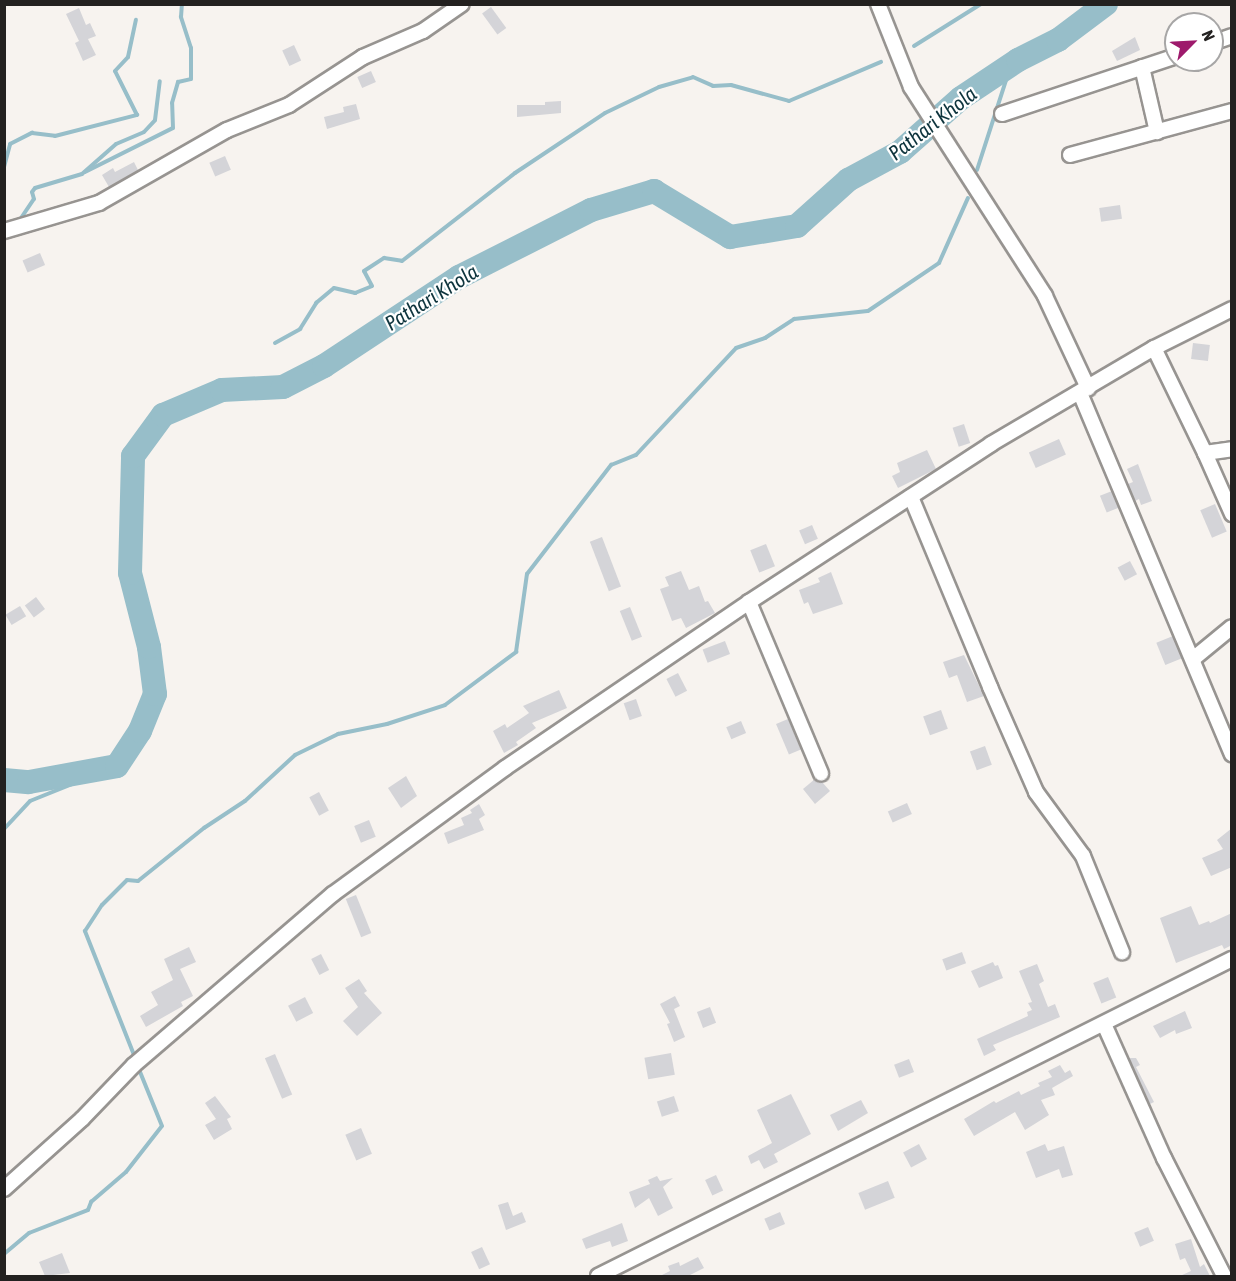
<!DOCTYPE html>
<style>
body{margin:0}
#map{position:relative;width:1236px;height:1281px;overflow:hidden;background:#f7f3ef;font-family:"Asap Condensed",sans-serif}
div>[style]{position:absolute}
.stream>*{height:4px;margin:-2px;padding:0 2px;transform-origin:2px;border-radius:2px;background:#97bec9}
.river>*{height:24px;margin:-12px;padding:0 12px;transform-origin:12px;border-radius:12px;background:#97bec9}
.building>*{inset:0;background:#d4d4d8;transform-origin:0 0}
.roads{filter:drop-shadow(2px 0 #979491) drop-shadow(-2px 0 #979491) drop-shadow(0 2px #979491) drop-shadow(0 -2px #979491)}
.minor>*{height:14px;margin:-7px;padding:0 7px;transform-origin:7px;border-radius:7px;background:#fff}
span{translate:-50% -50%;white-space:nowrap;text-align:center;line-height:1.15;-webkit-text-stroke:4.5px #fff;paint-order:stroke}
.water-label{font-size:21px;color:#0e343d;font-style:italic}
.frame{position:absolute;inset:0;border:6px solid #232120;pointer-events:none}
.north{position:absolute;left:1164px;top:12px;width:60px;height:60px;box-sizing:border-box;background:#fff;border:2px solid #a7a6a6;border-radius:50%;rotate:66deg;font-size:16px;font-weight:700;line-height:24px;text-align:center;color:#232120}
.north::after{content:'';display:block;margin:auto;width:21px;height:27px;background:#9e1a6c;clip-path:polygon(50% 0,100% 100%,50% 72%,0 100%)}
</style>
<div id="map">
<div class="stream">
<div style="left:914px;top:46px;width:79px;rotate:-32.1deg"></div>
<div style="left:4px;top:167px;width:24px;rotate:-75deg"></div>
<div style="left:10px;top:144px;width:25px;rotate:-27deg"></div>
<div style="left:32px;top:133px;width:23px;rotate:7deg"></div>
<div style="left:55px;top:136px;width:85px;rotate:-14.4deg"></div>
<div style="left:137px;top:115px;width:49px;rotate:-116.6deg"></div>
<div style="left:115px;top:71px;width:19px;rotate:-47deg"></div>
<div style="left:128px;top:57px;width:38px;rotate:-78deg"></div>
<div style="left:977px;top:170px;width:110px;rotate:-72.1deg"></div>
<div style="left:85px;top:172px;width:98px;rotate:-26.6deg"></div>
<div style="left:173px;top:128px;width:25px;rotate:-92deg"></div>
<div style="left:172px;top:103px;width:22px;rotate:-74deg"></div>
<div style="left:178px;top:82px;width:13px;rotate:-13deg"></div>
<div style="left:191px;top:79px;width:31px;rotate:-90deg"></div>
<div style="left:191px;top:48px;width:33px;rotate:-108deg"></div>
<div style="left:181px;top:17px;width:13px;rotate:-86deg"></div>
<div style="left:17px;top:224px;width:30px;rotate:-56deg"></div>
<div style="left:34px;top:199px;width:7px;rotate:-106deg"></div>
<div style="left:32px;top:192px;width:5px;rotate:-53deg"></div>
<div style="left:35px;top:188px;width:49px;rotate:-16.6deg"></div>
<div style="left:82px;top:174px;width:45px;rotate:-41.4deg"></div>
<div style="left:116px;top:144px;width:30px;rotate:-23deg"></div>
<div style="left:144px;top:132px;width:16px;rotate:-47deg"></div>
<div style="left:155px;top:120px;width:39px;rotate:-83deg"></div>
<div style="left:275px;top:343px;width:29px;rotate:-29deg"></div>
<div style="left:300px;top:329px;width:31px;rotate:-58deg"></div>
<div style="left:316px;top:303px;width:23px;rotate:-40deg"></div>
<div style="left:334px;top:288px;width:22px;rotate:13deg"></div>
<div style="left:355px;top:293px;width:18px;rotate:-22deg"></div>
<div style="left:372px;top:286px;width:17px;rotate:-118deg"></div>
<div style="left:364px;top:271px;width:24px;rotate:-33deg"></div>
<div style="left:384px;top:258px;width:18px;rotate:9deg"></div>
<div style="left:402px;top:261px;width:143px;rotate:-37.9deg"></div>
<div style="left:515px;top:173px;width:108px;rotate:-33.7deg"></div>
<div style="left:605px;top:113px;width:60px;rotate:-25.7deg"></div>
<div style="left:659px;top:87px;width:35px;rotate:-16deg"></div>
<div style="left:693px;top:77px;width:22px;rotate:24deg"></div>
<div style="left:713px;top:86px;width:18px;rotate:-3deg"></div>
<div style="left:731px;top:85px;width:60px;rotate:15.4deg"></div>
<div style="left:789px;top:101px;width:100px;rotate:-23deg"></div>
<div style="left:4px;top:829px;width:38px;rotate:-47deg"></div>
<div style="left:30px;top:801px;width:94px;rotate:-21.9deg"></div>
<div style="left:136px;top:1060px;width:139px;rotate:-111.6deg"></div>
<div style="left:85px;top:931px;width:31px;rotate:-57deg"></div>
<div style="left:102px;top:905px;width:35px;rotate:-45deg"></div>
<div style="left:127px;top:880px;width:11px;rotate:5deg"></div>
<div style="left:138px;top:881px;width:85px;rotate:-38.8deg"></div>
<div style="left:204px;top:828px;width:49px;rotate:-33.4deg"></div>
<div style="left:245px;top:801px;width:68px;rotate:-42.6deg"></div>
<div style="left:295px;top:755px;width:48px;rotate:-26deg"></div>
<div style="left:338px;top:734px;width:50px;rotate:-11.5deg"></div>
<div style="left:387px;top:724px;width:61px;rotate:-18.1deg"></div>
<div style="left:445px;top:705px;width:89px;rotate:-36.7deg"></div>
<div style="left:516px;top:652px;width:79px;rotate:-82deg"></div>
<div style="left:527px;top:574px;width:138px;rotate:-52.4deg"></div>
<div style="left:611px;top:465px;width:27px;rotate:-22deg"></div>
<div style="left:636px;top:455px;width:146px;rotate:-46.9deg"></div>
<div style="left:736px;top:348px;width:31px;rotate:-19deg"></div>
<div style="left:765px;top:338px;width:35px;rotate:-33deg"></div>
<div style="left:794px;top:319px;width:74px;rotate:-6.2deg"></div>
<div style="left:868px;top:311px;width:86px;rotate:-34.1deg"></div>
<div style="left:939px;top:263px;width:71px;rotate:-66deg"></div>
<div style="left:4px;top:1254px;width:33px;rotate:-40deg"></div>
<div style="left:29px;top:1233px;width:63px;rotate:-21.3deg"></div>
<div style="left:88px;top:1210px;width:9px;rotate:-69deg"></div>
<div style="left:91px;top:1202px;width:46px;rotate:-40.6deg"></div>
<div style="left:126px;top:1172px;width:58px;rotate:-52deg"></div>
<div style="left:162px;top:1126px;width:64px;rotate:-112.1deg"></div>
</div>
<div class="river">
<div style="left:4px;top:780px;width:25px;rotate:5deg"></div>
<div style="left:29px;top:782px;width:89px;rotate:-10.3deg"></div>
<div style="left:117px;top:766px;width:42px;rotate:-56.7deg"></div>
<div style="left:140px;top:731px;width:40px;rotate:-68deg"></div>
<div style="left:155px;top:694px;width:47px;rotate:-97.3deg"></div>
<div style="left:149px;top:647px;width:76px;rotate:-104.4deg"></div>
<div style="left:130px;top:573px;width:117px;rotate:-88.5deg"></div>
<div style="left:133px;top:456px;width:51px;rotate:-53.8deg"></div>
<div style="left:163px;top:415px;width:64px;rotate:-23deg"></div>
<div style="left:222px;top:390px;width:61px;rotate:-2.8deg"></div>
<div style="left:283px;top:387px;width:46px;rotate:-27.1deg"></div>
<div style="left:324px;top:366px;width:162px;rotate:-33.4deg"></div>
<div style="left:459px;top:277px;width:148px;rotate:-26.9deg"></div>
<div style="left:591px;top:210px;width:66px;rotate:-16.8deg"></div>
<div style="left:654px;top:191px;width:89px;rotate:31.2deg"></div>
<div style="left:730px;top:237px;width:68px;rotate:-9.3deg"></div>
<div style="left:797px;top:226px;width:69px;rotate:-42deg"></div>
<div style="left:848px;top:180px;width:59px;rotate:-28.3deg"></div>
<div style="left:900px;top:152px;width:81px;rotate:-41.5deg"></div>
<div style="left:961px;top:98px;width:69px;rotate:-33.7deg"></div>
<div style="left:1018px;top:60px;width:45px;rotate:-26.6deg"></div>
<div style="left:1058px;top:40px;width:60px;rotate:-36.9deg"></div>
</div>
<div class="building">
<div style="left:491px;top:7px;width:26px;height:11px;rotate:54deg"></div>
<div style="clip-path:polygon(79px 8px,86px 25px,90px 23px,96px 36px,88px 39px,96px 55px,83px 61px,75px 43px,79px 41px,66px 14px)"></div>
<div style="clip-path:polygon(1135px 37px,1140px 50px,1117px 61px,1112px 51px)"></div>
<div style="left:294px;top:45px;width:17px;height:13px;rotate:65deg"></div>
<div style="left:371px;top:71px;width:12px;height:15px;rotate:66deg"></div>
<div style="clip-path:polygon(561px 101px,561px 113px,517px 117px,517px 105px,545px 105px,545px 102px)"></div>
<div style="clip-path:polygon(356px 104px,360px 119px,327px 129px,324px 117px,344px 112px,343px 107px)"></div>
<div style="left:225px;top:156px;width:15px;height:17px;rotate:67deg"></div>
<div style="clip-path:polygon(134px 162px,138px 170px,109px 187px,102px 175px,113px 168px,115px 172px)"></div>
<div style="left:1120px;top:205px;width:14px;height:21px;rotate:82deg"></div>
<div style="left:40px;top:253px;width:13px;height:19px;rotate:67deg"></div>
<div style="left:1193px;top:343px;width:17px;height:16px;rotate:7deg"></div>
<div style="left:964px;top:424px;width:20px;height:12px;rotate:72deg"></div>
<div style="left:1059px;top:439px;width:17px;height:33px;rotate:66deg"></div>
<div style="clip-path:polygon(927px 450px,936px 469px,898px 488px,892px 476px,900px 472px,897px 463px)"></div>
<div style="clip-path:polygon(1138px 464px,1152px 501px,1141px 505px,1139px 499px,1135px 501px,1128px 484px,1133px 482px,1127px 469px)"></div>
<div style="left:1112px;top:491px;width:18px;height:13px;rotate:68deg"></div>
<div style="left:1215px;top:504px;width:30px;height:16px;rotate:67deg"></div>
<div style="left:812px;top:525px;width:15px;height:14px;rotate:67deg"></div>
<div style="left:602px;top:537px;width:53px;height:13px;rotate:69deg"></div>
<div style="left:766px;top:544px;width:24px;height:17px;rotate:68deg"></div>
<div style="left:1130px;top:561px;width:15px;height:14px;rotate:62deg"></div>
<div style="clip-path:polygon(681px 571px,689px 590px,699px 586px,705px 602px,708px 601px,715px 613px,686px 628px,681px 618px,672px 621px,660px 589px,669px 586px,665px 577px)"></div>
<div style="clip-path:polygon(831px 572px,843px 604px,813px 614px,808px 602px,804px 604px,799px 590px,820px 582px,818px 578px)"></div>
<div style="left:36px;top:597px;width:15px;height:14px;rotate:53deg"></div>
<div style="left:20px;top:606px;width:12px;height:17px;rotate:59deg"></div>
<div style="left:630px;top:607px;width:32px;height:11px;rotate:68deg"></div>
<div style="left:1173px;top:636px;width:24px;height:18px;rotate:68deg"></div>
<div style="left:725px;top:641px;width:14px;height:24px;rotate:69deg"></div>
<div style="clip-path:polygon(964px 655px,984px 696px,967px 702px,957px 675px,949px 678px,943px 662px)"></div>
<div style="left:678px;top:673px;width:20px;height:13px;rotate:63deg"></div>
<div style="clip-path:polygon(559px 690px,567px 708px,532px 723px,536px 728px,516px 742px,518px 745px,504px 753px,493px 731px,505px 724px,507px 728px,529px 713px,523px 706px)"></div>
<div style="left:636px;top:699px;width:18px;height:13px;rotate:71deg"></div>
<div style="left:941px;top:710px;width:20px;height:19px;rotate:70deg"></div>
<div style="left:788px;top:719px;width:33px;height:13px;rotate:67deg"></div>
<div style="left:741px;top:721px;width:13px;height:16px;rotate:67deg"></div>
<div style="left:985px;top:746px;width:20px;height:16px;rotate:70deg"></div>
<div style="clip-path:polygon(406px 776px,417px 796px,401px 808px,388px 788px)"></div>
<div style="clip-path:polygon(815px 779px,822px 782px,830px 791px,815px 804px,803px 789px)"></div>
<div style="left:319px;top:792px;width:21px;height:11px;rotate:62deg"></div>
<div style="left:907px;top:803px;width:12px;height:21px;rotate:66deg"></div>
<div style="clip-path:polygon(479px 804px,485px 815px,479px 819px,484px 830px,448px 844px,444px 833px,464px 825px,461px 818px,472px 813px,470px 810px)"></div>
<div style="left:369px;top:820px;width:18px;height:16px;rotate:68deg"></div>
<div style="clip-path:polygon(1232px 828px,1232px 867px,1211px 876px,1202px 858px,1223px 849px,1217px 840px)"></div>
<div style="left:356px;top:895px;width:41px;height:11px;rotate:68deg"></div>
<div style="clip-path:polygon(1191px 906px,1199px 925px,1209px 921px,1210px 923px,1232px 913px,1232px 945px,1224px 949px,1222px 945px,1176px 963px,1160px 918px)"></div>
<div style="clip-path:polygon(189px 947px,196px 962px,180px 969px,193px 996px,181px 1002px,183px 1006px,146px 1027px,140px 1016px,158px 1005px,151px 992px,173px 980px,164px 959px)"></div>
<div style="left:962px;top:952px;width:12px;height:21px;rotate:70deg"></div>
<div style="left:321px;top:954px;width:18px;height:11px;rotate:63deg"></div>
<div style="clip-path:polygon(993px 962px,995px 966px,998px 965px,1003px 978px,979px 988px,971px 971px)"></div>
<div style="clip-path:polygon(1037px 964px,1044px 981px,1039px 984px,1048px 1007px,1055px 1004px,1060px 1017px,993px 1045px,996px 1050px,984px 1056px,977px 1039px,1028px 1016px,1027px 1012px,1032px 1010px,1028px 1003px,1032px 1002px,1019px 971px)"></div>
<div style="left:1108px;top:977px;width:22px;height:16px;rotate:68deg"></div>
<div style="clip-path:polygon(359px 979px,367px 991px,364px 993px,382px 1013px,357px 1036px,343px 1021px,358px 1007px,345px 988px)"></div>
<div style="clip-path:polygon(675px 996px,680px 1006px,674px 1009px,685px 1037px,674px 1042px,667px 1024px,670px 1023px,660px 1004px)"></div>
<div style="left:305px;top:997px;width:18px;height:19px;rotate:63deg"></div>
<div style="left:710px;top:1007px;width:17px;height:14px;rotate:69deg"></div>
<div style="clip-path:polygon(1185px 1011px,1192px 1028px,1176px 1034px,1175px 1030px,1160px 1038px,1153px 1026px)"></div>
<div style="left:671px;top:1053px;width:22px;height:27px;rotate:80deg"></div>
<div style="left:275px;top:1054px;width:44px;height:11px;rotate:67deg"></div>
<div style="clip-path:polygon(1129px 1058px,1136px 1058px,1140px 1065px,1136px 1067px,1154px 1102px,1150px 1104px)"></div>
<div style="left:909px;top:1059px;width:14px;height:16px;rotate:69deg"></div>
<div style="clip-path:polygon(1060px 1065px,1065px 1073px,1070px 1070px,1073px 1076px,1052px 1088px,1055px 1095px,1041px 1100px,1049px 1115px,1025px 1130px,1015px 1112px,974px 1136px,964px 1119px,994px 1101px,996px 1103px,1019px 1091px,1021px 1095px,1040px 1086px,1038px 1083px,1052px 1077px,1048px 1071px)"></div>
<div style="clip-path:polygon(791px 1094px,811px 1134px,774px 1154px,778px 1162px,764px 1169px,759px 1160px,751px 1164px,748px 1156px,772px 1143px,757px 1110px)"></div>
<div style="clip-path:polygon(215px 1096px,231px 1117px,227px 1119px,232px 1129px,214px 1140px,205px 1125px,216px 1119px,205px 1103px)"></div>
<div style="left:674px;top:1096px;width:16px;height:18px;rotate:72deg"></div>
<div style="clip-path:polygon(861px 1100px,868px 1113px,838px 1131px,830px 1115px)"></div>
<div style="left:361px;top:1128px;width:28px;height:17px;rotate:67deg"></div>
<div style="left:919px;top:1144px;width:17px;height:18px;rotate:62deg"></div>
<div style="clip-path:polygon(1045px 1144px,1048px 1151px,1064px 1146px,1073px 1175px,1062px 1178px,1059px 1169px,1036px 1178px,1026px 1152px)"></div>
<div style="left:716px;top:1175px;width:17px;height:12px;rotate:65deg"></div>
<div style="clip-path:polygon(657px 1176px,660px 1181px,673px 1178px,663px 1187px,673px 1208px,658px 1216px,649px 1198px,635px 1208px,629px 1192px,650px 1184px,648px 1180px)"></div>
<div style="left:888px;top:1181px;width:18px;height:32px;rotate:68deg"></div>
<div style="clip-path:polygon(508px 1202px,513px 1216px,522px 1212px,526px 1222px,506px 1230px,498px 1205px)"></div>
<div style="left:780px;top:1212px;width:13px;height:17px;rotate:67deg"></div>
<div style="clip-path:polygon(622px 1223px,628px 1241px,612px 1247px,610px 1241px,586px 1249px,582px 1239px)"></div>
<div style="left:1148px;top:1227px;width:15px;height:15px;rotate:67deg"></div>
<div style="clip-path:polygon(1191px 1239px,1200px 1267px,1204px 1264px,1210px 1276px,1180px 1276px,1191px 1271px,1185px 1258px,1180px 1260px,1175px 1244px)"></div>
<div style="left:482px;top:1247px;width:19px;height:12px;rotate:65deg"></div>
<div style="clip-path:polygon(62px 1253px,70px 1273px,45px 1276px,39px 1262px)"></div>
<div style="clip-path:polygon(698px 1257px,704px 1268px,688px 1276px,660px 1276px,670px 1271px,668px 1266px,679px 1262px,680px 1266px)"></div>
</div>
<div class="roads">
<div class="minor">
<div style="left:878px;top:4px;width:89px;rotate:68.3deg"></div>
<div style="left:911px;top:87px;width:248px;rotate:57.3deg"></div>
<div style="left:1045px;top:296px;width:102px;rotate:64.9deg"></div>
<div style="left:1212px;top:43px;width:21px;rotate:-19deg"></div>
<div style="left:1142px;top:67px;width:67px;rotate:77deg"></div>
<div style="left:1002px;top:114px;width:183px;rotate:-18.4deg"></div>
<div style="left:1070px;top:155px;width:168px;rotate:-15.2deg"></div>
<div style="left:4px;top:231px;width:99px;rotate:-16.4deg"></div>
<div style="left:99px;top:203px;width:147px;rotate:-29.7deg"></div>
<div style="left:227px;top:130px;width:67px;rotate:-22deg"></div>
<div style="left:289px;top:105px;width:88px;rotate:-33deg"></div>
<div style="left:363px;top:57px;width:65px;rotate:-23.4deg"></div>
<div style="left:423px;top:31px;width:47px;rotate:-34.7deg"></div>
<div style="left:1154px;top:348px;width:117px;rotate:64.1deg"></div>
<div style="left:1205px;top:453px;width:67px;rotate:66.1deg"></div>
<div style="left:1080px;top:393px;width:392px;rotate:67.2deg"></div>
<div style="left:1205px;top:453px;width:27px;rotate:-8deg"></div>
<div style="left:911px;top:497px;width:206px;rotate:67.4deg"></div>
<div style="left:990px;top:687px;width:115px;rotate:66.3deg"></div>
<div style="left:1036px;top:792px;width:79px;rotate:53.7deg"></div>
<div style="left:1083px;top:856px;width:104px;rotate:67.9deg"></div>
<div style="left:749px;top:602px;width:186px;rotate:67.2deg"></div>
<div style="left:1193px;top:659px;width:50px;rotate:-39.4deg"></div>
<div style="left:1104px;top:1024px;width:147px;rotate:65.9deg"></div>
<div style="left:1164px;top:1158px;width:132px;rotate:63deg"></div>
<div style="left:4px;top:1189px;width:105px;rotate:-41.9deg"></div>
<div style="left:82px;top:1119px;width:75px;rotate:-46.1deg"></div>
<div style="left:134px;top:1065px;width:262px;rotate:-40.7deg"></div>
<div style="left:333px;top:894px;width:213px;rotate:-36.2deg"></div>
<div style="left:505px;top:768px;width:295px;rotate:-34.2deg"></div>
<div style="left:749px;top:602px;width:289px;rotate:-33.1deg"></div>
<div style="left:991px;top:444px;width:189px;rotate:-30.5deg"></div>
<div style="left:1154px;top:348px;width:87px;rotate:-26.6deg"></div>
<div style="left:598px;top:1276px;width:709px;rotate:-26.57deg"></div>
</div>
</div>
<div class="water-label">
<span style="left:932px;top:123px;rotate:-38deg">Pathari Khola</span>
<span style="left:431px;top:297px;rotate:-32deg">Pathari Khola</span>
</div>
<div class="frame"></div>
<div class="north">N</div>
</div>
